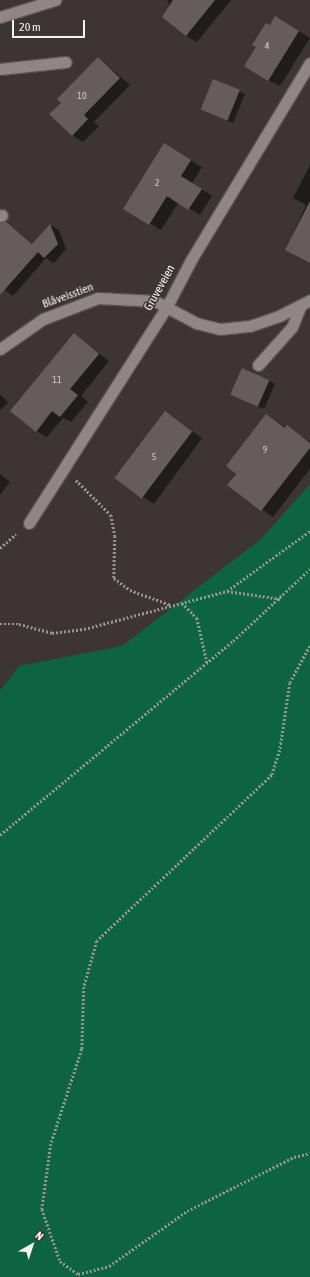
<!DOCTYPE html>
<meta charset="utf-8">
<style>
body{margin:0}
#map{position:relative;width:310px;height:1277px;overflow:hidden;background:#3d3535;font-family:"Asap Condensed",sans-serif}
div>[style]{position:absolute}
.green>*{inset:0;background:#0c6443}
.shadow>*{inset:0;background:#0007}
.building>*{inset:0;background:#665c5c;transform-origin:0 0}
.path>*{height:2.5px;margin-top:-1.25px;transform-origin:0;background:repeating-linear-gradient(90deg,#9a9393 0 2px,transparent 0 4px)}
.roads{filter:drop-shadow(1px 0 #5b5353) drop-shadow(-1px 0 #5b5353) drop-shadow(0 1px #5b5353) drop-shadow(0 -1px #5b5353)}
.service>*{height:11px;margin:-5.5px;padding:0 5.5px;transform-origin:5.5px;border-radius:5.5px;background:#918686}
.minor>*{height:11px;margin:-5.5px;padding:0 5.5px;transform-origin:5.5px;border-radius:5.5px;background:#918686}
span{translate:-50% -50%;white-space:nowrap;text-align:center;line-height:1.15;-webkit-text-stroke:3px #3d3535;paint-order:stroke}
.number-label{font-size:10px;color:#d3cccc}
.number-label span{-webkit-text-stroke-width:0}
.street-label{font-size:12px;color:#f7f1f1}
.north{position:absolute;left:12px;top:1225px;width:40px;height:40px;-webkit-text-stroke:3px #3d3535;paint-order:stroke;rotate:39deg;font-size:11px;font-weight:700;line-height:16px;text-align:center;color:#f7f1f1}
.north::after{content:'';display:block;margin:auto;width:14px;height:18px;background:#f7f1f1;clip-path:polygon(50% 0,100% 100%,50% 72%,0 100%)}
.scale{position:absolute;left:12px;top:20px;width:73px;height:18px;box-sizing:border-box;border:2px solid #f7f1f1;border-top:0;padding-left:5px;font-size:12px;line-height:14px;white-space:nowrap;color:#f7f1f1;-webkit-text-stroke:3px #3d3535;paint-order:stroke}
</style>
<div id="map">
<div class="green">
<div style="clip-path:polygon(310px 484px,310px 1277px,0 1277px,0 691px,19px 666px,122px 646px,261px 539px)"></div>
</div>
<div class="shadow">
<div style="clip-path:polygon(167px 0,231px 0,197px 42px,186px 36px)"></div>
<div style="clip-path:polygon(287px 24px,310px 38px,280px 86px,268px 80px,270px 27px)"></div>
<div style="clip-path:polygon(99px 58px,130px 85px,94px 122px,99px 126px,83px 142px,72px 135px,62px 103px)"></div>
<div style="clip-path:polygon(239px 91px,245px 94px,233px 123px,202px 109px)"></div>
<div style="clip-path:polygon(175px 151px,202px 167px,192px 183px,212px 196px,200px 215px,179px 202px,161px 230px,124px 208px)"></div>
<div style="clip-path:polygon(310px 165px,310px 263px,286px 250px,306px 205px,293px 198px)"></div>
<div style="clip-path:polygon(8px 224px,33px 244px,50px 225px,59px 230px,66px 249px,54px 263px,46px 258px,13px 296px,0 287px,0 233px)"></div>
<div style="clip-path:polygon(74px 335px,109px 361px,81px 396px,88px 402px,71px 422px,63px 418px,47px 437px,36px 431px)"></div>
<div style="clip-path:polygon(269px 381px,275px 384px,264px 409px,232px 395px)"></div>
<div style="clip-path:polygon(0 394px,8px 403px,0 410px)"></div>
<div style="clip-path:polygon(166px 413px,202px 438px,154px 504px,143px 497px)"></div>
<div style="clip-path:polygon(266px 415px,310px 442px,310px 469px,273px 517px,229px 485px)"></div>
<div style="clip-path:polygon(0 474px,10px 482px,0 495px)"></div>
</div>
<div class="building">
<div style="clip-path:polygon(173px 0,215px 0,186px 36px,162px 17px)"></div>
<div style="clip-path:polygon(275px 16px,299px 31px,268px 81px,244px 66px,256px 47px,252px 45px,266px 23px,270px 25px)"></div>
<div style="clip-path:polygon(98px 57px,120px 78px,84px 115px,88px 119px,72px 136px,49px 114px,61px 103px,57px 99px)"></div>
<div style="left:213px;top:79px;width:29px;height:33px;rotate:22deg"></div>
<div style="clip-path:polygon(164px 143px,191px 160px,181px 176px,202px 189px,188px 210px,167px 196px,149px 225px,123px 209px)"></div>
<div style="clip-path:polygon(310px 201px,310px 263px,285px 250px)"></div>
<div style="clip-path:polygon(5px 221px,32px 244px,50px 224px,58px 244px,44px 258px,38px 252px,0 295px,0 223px)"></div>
<div style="clip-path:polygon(74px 333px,99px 354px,70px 389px,78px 395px,60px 417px,52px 411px,36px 432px,10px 411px)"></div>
<div style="left:242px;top:368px;width:30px;height:29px;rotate:24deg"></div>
<div style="left:165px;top:411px;width:34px;height:84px;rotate:37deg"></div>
<div style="clip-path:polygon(266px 414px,285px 428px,287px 425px,310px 443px,310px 448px,261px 511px,227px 485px,236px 474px,226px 466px)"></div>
</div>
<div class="path">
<div style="left:76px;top:480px;width:49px;rotate:45deg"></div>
<div style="left:111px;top:515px;width:21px;rotate:79deg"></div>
<div style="left:115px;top:536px;width:42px;rotate:91.4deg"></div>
<div style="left:114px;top:578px;width:20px;rotate:37deg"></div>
<div style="left:130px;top:590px;width:44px;rotate:20.1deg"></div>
<div style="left:0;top:548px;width:21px;rotate:-41deg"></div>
<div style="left:227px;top:591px;width:55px;rotate:8.4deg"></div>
<div style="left:182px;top:603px;width:21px;rotate:45deg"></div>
<div style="left:197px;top:618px;width:45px;rotate:77.2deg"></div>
<div style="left:0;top:624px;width:19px"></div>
<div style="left:19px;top:624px;width:34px;rotate:15deg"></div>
<div style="left:52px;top:633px;width:32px;rotate:-7deg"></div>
<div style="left:84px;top:629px;width:148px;rotate:-14.9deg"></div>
<div style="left:227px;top:591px;width:102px;rotate:-35.9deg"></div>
<div style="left:310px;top:646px;width:42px;rotate:118.4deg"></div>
<div style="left:290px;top:683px;width:68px;rotate:98.5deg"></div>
<div style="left:280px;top:750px;width:26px;rotate:108deg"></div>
<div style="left:272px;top:775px;width:241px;rotate:136.5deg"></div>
<div style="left:97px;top:941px;width:48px;rotate:105.8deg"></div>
<div style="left:84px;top:987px;width:62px;rotate:91.8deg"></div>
<div style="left:82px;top:1049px;width:100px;rotate:108.1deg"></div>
<div style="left:51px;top:1144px;width:66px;rotate:97.9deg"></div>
<div style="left:42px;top:1209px;width:55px;rotate:70.9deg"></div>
<div style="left:60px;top:1261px;width:22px;rotate:36deg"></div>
<div style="left:78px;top:1274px;width:32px;rotate:-14deg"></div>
<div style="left:109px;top:1266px;width:95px;rotate:-35.2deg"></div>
<div style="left:187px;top:1211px;width:120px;rotate:-26.8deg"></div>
<div style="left:294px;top:1157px;width:16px;rotate:-14deg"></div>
<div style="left:0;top:835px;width:303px;rotate:-39.8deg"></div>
<div style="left:233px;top:641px;width:105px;rotate:-43.1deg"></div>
</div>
<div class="roads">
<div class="service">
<div style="left:0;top:69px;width:66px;rotate:-6.1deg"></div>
<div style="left:0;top:216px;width:2px;rotate:-27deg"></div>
<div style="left:258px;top:365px;width:51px;rotate:-48.2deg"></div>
<div style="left:292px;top:327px;width:24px;rotate:-68deg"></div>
<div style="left:29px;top:523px;width:257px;rotate:-57.5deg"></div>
</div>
<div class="minor">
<div style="left:0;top:17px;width:58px;rotate:-17.2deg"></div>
<div style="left:167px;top:306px;width:52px;rotate:-62.4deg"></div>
<div style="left:191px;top:260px;width:230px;rotate:-58.9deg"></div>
<div style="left:0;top:349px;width:52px;rotate:-34.9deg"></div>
<div style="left:43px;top:319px;width:59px;rotate:-20.9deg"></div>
<div style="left:98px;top:298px;width:57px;rotate:3deg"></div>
<div style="left:155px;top:301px;width:47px;rotate:28.2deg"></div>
<div style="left:196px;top:323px;width:25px;rotate:14deg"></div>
<div style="left:220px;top:329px;width:30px;rotate:-6deg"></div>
<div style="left:250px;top:326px;width:31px;rotate:-19deg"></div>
<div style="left:279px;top:316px;width:35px;rotate:-27deg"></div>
</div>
</div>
<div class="number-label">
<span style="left:267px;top:46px">4</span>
<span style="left:82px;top:96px">10</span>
<span style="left:157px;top:183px">2</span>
<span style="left:57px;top:380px">11</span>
<span style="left:265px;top:450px">9</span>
<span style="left:154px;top:457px">5</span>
</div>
<div class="street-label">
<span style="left:160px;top:288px;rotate:-61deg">Gruveveien</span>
<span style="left:68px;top:296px;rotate:-20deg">Blåveisstien</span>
</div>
<div class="north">N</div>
<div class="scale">20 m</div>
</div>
